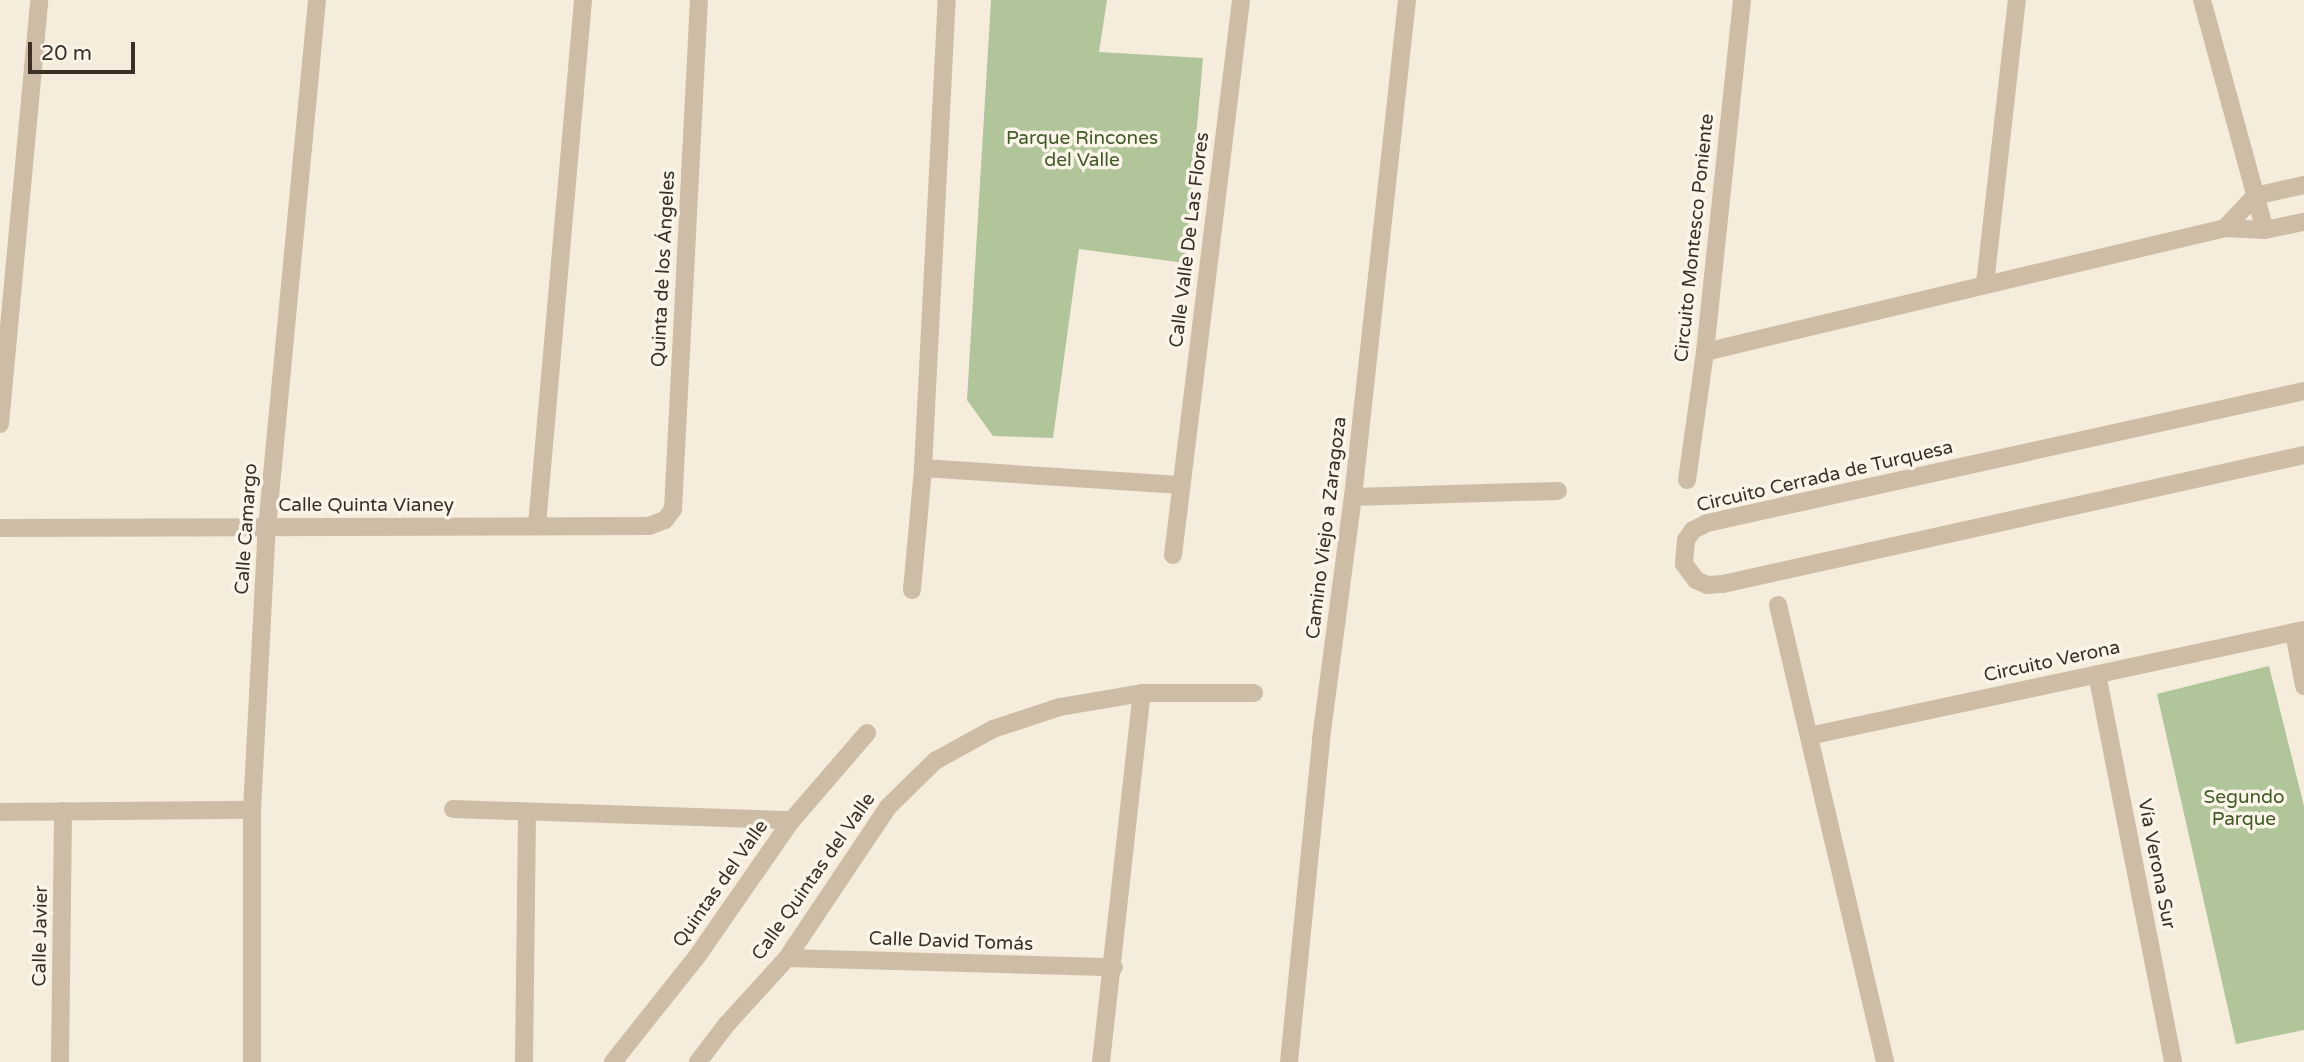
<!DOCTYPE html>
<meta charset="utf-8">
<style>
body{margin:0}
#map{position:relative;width:2304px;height:1062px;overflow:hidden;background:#f5ecdc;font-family:"Varela Round",sans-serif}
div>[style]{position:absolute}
.green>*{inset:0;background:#b1c59a}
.minor>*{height:18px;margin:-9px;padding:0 9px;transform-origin:9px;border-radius:9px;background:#cebda6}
span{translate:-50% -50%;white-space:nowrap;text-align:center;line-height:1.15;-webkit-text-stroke:7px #fbf5e9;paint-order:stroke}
.park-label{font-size:19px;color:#425b29}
.street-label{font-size:19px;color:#3a3028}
.scale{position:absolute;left:28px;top:42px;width:107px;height:32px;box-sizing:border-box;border:4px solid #3a3028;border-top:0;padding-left:9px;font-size:21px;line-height:24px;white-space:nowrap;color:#3a3028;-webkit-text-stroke:5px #fbf5e9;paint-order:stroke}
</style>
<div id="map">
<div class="green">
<div style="clip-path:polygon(991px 0,1107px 0,1099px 52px,1203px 58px,1185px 263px,1079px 249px,1053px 438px,993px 436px,967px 400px)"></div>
<div style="clip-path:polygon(2269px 666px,2304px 806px,2304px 1030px,2236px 1044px,2157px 694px)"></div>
</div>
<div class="minor">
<div style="left:2202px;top:0;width:238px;rotate:74.7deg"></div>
<div style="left:2225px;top:228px;width:44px;rotate:-46.8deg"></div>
<div style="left:2255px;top:196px;width:50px;rotate:-12.7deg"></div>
<div style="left:1985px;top:284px;width:286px;rotate:-83.6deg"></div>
<div style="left:1705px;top:352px;width:535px;rotate:-13.41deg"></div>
<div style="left:2225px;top:228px;width:40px;rotate:2.9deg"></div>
<div style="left:2265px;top:230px;width:40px;rotate:-12deg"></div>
<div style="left:2304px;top:391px;width:611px;rotate:167.53deg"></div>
<div style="left:1707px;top:523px;width:16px;rotate:153deg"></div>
<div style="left:1693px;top:530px;width:12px;rotate:125deg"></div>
<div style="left:1686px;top:540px;width:24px;rotate:95deg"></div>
<div style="left:1684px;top:564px;width:20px;rotate:53deg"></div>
<div style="left:1696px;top:580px;width:12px;rotate:24deg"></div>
<div style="left:1707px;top:585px;width:16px;rotate:-4deg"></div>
<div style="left:1723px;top:584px;width:595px;rotate:-12.52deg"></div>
<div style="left:0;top:424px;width:426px;rotate:-84.7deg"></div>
<div style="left:923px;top:468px;width:258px;rotate:3.8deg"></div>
<div style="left:1687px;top:480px;width:129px;rotate:-82deg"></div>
<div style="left:1705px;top:352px;width:354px;rotate:-84deg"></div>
<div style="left:1353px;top:497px;width:205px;rotate:-1.7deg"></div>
<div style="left:537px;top:525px;width:527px;rotate:-84.99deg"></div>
<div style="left:0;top:528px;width:649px;rotate:-0.18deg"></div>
<div style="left:649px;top:526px;width:17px;rotate:-21deg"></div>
<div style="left:665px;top:520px;width:14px;rotate:-54deg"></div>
<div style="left:673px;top:509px;width:510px;rotate:-87.08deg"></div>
<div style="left:1173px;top:555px;width:559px;rotate:-83.01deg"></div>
<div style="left:912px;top:590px;width:122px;rotate:-84.8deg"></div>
<div style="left:923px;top:468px;width:469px;rotate:-87.1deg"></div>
<div style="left:1778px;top:605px;width:469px;rotate:76.8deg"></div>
<div style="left:2294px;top:632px;width:55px;rotate:79.5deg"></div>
<div style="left:2097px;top:674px;width:395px;rotate:78.9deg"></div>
<div style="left:1809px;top:736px;width:506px;rotate:-12.09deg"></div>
<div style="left:453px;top:809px;width:339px;rotate:1.9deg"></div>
<div style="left:0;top:812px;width:252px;rotate:-0.5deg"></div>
<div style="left:787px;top:958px;width:327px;rotate:1.6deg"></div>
<div style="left:60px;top:1062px;width:251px;rotate:-89.3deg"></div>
<div style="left:252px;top:1062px;width:252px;rotate:-90deg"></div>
<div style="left:252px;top:810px;width:282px;rotate:-87deg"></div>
<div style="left:267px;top:528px;width:530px;rotate:-84.59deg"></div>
<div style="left:524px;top:1062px;width:250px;rotate:-89.3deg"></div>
<div style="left:613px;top:1062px;width:137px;rotate:-51.5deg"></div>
<div style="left:698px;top:955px;width:165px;rotate:-55.2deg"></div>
<div style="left:792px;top:820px;width:115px;rotate:-49.2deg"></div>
<div style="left:698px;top:1062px;width:48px;rotate:-52.7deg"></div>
<div style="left:727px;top:1024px;width:89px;rotate:-47.7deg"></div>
<div style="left:787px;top:958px;width:182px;rotate:-56.2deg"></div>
<div style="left:888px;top:807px;width:66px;rotate:-44.4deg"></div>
<div style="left:935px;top:761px;width:66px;rotate:-28.9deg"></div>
<div style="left:993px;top:729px;width:71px;rotate:-18.2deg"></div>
<div style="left:1060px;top:707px;width:83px;rotate:-9.7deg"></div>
<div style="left:1142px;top:693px;width:112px"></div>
<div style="left:1101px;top:1062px;width:371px;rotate:-83.7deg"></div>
<div style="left:1289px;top:1062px;width:325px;rotate:-84.3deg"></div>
<div style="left:1321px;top:739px;width:244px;rotate:-82.5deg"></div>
<div style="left:1353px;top:497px;width:500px;rotate:-83.8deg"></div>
</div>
<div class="park-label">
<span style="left:1082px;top:150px">Parque Rincones<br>del Valle</span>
<span style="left:2244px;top:809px">Segundo<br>Parque</span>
</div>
<div class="street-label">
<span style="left:1695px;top:238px;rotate:-84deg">Circuito Montesco Poniente</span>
<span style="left:1190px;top:240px;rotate:-83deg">Calle Valle De Las Flores</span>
<span style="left:664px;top:269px;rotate:-87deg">Quinta de los Ángeles</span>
<span style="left:1825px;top:477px;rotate:-13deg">Circuito Cerrada de Turquesa</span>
<span style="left:366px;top:506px">Calle Quinta Vianey</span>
<span style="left:1327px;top:528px;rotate:-83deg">Camino Viejo a Zaragoza</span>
<span style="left:247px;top:529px;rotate:-86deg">Calle Camargo</span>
<span style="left:2052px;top:662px;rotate:-12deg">Circuito Verona</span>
<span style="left:2156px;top:864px;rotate:79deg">Vía Verona Sur</span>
<span style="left:814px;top:877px;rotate:-55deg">Calle Quintas del Valle</span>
<span style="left:721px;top:884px;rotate:-55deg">Quintas del Valle</span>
<span style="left:41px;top:936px;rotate:-89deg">Calle Javier</span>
<span style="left:951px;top:942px;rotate:2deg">Calle David Tomás</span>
</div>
<div class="scale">20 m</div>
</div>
